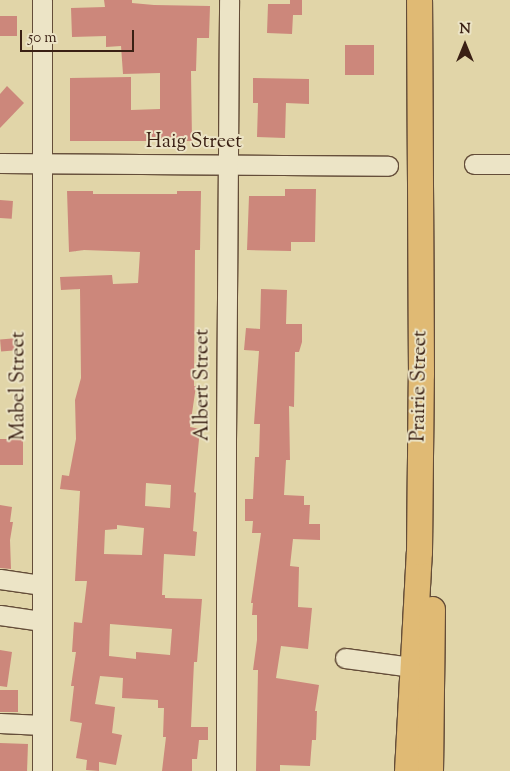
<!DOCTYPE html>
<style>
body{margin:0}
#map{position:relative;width:510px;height:771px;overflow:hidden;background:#e1d5a8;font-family:"Sorts Mill Goudy",serif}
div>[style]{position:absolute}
.building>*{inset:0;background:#cc877b;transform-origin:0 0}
.roads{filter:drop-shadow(1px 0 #644d39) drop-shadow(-1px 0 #644d39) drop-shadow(0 1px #644d39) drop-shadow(0 -1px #644d39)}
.minor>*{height:19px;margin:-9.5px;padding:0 9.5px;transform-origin:9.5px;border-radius:9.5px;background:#ece4c6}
.major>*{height:25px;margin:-12.5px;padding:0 12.5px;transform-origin:12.5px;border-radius:12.5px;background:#e0ba74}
span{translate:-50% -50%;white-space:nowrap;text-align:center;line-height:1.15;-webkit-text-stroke:4px #ece4c6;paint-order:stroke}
.street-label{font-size:20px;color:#3a2014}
.north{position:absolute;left:440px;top:20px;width:50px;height:50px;-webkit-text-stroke:4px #ece4c6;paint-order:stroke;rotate:0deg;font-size:14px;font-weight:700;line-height:20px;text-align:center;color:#3a2014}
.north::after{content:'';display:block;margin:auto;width:18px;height:22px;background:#3a2014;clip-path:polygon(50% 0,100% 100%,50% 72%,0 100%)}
.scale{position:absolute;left:20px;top:30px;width:114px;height:22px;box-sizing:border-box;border:2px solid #3a2014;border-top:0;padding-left:6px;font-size:15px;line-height:18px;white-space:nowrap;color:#3a2014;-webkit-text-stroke:4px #ece4c6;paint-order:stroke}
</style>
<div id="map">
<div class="building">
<div style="clip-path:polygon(104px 0,132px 0,132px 3px,154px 5px,210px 6px,209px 38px,197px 38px,196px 71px,191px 71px,192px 141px,70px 141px,70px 78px,131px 77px,131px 110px,160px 109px,160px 73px,123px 74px,121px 46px,106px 47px,106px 36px,72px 37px,71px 8px,105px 7px)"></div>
<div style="clip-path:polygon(290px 0,302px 0,302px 15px,293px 15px,292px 34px,267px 33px,268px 4px,290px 4px)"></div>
<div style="left:0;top:16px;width:17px;height:20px"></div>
<div style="left:345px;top:45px;width:29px;height:30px"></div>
<div style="clip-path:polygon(253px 78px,309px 79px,309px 104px,286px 103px,285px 138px,257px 137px,258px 103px,253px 103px)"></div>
<div style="clip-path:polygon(7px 86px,24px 103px,0 128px,0 94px)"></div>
<div style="clip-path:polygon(285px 189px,316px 189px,315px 242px,291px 242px,291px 251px,247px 250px,249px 196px,285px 196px)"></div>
<div style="clip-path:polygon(evenodd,67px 191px,93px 191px,93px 194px,177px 194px,177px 191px,201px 191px,200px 250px,195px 250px,194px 386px,196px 386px,190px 427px,200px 429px,194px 492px,196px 493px,193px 531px,197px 532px,195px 556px,164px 554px,162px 595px,165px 595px,165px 598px,202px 599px,197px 662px,194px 662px,191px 727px,208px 727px,208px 740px,199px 740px,197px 759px,192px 759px,192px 771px,162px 771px,166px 737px,163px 737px,164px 708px,158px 708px,158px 700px,122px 698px,123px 678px,100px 676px,95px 704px,115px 707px,112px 733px,122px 735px,116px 765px,99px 762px,99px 771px,86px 770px,87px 760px,76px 758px,82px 723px,70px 721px,74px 686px,71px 686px,76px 652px,72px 652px,74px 622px,82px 623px,87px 581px,75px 581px,80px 491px,60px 489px,62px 475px,69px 476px,76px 439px,75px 400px,81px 378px,80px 289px,61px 290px,60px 277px,112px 275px,113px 284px,138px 283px,140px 252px,84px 250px,69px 252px,67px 191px,146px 483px,171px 485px,170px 508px,145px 506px,146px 483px,67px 191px,117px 525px,144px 528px,142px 555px,104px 554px,105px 530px,117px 529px,117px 525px,67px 191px,110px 624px,172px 629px,170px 655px,136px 652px,136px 659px,109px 656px,110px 624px)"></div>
<div style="left:0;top:200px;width:13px;height:18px;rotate:4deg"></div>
<div style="clip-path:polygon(261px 289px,287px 290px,286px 324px,302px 324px,302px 342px,299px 352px,295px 352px,294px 407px,289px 406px,290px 460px,286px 460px,284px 495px,304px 496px,304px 505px,310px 505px,309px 524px,320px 524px,320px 540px,293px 539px,290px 566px,299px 567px,298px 607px,312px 608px,308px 649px,281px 646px,276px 678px,319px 685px,315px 711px,317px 711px,316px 740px,312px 740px,310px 766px,280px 765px,280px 771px,256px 771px,258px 670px,253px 670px,257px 640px,257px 615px,252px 615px,253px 603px,251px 603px,261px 533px,252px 533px,253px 521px,245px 521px,245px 499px,253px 499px,255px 457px,259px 457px,260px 424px,254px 424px,259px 351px,244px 350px,246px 328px,260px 329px)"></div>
<div style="left:18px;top:338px;width:12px;height:18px;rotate:85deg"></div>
<div style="left:0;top:439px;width:23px;height:26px"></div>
<div style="clip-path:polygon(0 505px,12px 507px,10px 522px,13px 522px,10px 540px,11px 569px,0 568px)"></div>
<div style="clip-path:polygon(0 650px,12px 652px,7px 687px,0 686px)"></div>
<div style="left:0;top:690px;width:18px;height:22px"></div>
<div style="left:0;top:743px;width:28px;height:28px;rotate:2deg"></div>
</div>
<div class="roads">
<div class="minor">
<div style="left:0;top:163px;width:388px;rotate:0.4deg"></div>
<div style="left:474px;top:164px;width:36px"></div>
<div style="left:0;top:579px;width:41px;rotate:8.3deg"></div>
<div style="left:0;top:615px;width:41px;rotate:8.3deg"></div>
<div style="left:345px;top:658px;width:68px;rotate:7.7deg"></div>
<div style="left:0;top:723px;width:42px;rotate:2.7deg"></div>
<div style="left:42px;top:771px;width:771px;rotate:-90deg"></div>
<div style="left:226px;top:771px;width:330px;rotate:-90deg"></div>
<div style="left:226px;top:441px;width:441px;rotate:-89.6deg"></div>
</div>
<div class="major">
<div style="left:407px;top:771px;width:219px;rotate:-86.9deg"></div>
<div style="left:419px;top:552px;width:178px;rotate:-89.4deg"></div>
<div style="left:421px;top:374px;width:374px;rotate:-90.3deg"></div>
<div style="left:430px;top:771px;width:162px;rotate:-89.3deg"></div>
</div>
</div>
<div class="street-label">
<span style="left:194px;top:142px">Haig Street</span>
<span style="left:203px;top:385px;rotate:-90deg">Albert Street</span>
<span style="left:19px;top:386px;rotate:-90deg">Mabel Street</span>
<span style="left:420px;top:386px;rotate:-89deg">Prairie Street</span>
</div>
<div class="north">N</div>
<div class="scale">50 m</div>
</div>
